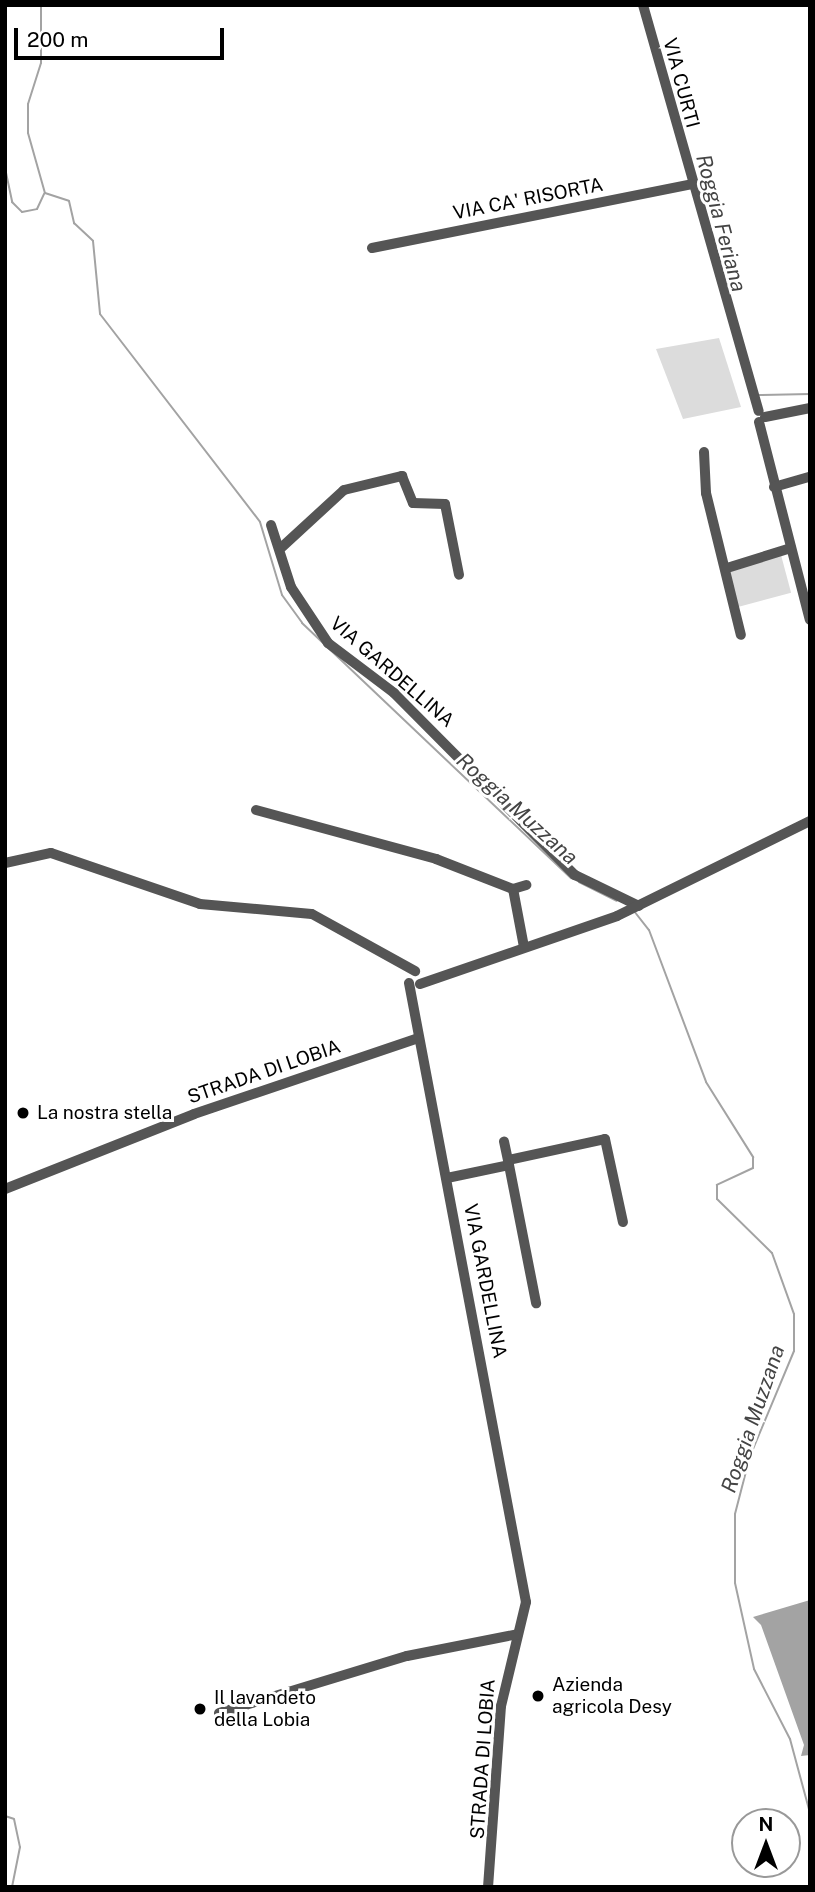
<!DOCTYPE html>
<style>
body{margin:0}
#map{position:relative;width:815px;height:1892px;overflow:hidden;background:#fff;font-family:"Public Sans",sans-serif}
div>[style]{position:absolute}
.green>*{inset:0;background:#dcdcdc;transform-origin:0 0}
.water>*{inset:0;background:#a3a3a3}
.stream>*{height:2px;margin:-1px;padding:0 1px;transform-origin:1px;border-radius:1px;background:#a3a3a3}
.minor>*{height:10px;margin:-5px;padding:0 5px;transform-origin:5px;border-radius:5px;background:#555}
.dots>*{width:19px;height:19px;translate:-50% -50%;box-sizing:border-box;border:4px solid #fff;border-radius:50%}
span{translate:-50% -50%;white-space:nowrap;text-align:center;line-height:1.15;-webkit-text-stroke:6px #fff;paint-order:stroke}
.street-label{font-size:19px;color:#000}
.poi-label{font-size:19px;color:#000}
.left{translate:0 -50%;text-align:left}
.water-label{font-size:21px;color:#444;font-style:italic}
.frame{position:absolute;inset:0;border:7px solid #000;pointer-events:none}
.north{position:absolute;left:731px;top:1808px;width:70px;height:70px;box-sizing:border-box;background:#fff;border:2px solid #999;border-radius:50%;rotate:0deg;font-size:19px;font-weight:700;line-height:28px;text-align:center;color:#000}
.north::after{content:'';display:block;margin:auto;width:24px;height:32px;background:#000;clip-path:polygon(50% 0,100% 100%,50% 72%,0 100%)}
.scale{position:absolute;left:14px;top:28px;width:210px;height:32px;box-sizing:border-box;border:4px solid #000;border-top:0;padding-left:9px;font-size:21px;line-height:24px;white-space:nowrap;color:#000;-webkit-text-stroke:5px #fff;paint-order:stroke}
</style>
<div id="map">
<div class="green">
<div style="clip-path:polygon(719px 338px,741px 407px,683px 419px,656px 349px)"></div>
<div style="left:781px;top:555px;width:39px;height:55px;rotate:75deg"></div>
</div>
<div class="water">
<div style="clip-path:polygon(810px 1600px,810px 1755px,801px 1756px,804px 1745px,761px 1625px,753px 1617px)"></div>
</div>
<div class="stream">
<div style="left:41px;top:5px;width:58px;rotate:90deg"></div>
<div style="left:41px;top:63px;width:43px;rotate:107.6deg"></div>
<div style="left:28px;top:104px;width:29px;rotate:90deg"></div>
<div style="left:28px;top:133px;width:62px;rotate:74.2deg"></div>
<div style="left:45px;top:193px;width:25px;rotate:18deg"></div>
<div style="left:69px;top:201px;width:23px;rotate:77deg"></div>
<div style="left:74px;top:223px;width:26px;rotate:43deg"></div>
<div style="left:93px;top:241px;width:73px;rotate:84.5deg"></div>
<div style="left:100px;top:314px;width:262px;rotate:52.4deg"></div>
<div style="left:260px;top:522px;width:76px;rotate:73.2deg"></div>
<div style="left:282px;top:595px;width:34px;rotate:54deg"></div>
<div style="left:302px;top:623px;width:371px;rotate:43.5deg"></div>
<div style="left:5px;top:168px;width:35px;rotate:78deg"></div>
<div style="left:12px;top:202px;width:14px;rotate:45deg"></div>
<div style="left:22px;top:212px;width:15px;rotate:-11deg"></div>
<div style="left:37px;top:209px;width:17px;rotate:-65deg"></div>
<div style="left:759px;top:395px;width:51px;rotate:-1.1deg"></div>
<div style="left:579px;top:882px;width:42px;rotate:26.6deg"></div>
<div style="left:634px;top:911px;width:24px;rotate:52deg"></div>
<div style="left:649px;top:930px;width:162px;rotate:69.4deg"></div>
<div style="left:706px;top:1082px;width:89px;rotate:57.9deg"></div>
<div style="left:753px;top:1157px;width:11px;rotate:90deg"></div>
<div style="left:753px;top:1168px;width:40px;rotate:155deg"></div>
<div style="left:717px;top:1185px;width:14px;rotate:90deg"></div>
<div style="left:717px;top:1199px;width:77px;rotate:44.5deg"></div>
<div style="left:772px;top:1253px;width:65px;rotate:70.2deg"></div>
<div style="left:794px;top:1314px;width:37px;rotate:90deg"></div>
<div style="left:794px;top:1351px;width:114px;rotate:112.7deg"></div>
<div style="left:750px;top:1456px;width:60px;rotate:104.5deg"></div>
<div style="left:735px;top:1514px;width:69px;rotate:90deg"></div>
<div style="left:735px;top:1583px;width:88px;rotate:77.5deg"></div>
<div style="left:754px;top:1669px;width:79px;rotate:62.8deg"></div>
<div style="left:790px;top:1739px;width:77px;rotate:74.9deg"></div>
<div style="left:5px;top:1816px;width:9px;rotate:18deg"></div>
<div style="left:14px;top:1819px;width:29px;rotate:78deg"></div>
<div style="left:20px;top:1847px;width:41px;rotate:101.3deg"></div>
</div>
<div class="minor">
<div style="left:643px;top:5px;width:422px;rotate:74.1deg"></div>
<div style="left:372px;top:248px;width:325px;rotate:-11.3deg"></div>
<div style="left:765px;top:417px;width:46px;rotate:-11.3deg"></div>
<div style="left:759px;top:422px;width:204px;rotate:75.6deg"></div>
<div style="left:704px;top:452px;width:41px;rotate:87.2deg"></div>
<div style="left:706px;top:493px;width:146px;rotate:76.2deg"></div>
<div style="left:774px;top:487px;width:37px;rotate:-16deg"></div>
<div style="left:271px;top:525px;width:65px;rotate:72.1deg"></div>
<div style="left:291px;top:587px;width:67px;rotate:56.5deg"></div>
<div style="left:328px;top:643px;width:83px;rotate:37.1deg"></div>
<div style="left:394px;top:693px;width:257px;rotate:45.2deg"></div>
<div style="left:575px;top:875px;width:71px;rotate:25.8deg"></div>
<div style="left:282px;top:547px;width:84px;rotate:-42.6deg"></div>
<div style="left:344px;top:490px;width:60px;rotate:-13.6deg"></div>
<div style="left:402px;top:476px;width:29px;rotate:68deg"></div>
<div style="left:413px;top:503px;width:32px;rotate:2deg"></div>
<div style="left:445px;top:504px;width:72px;rotate:78.8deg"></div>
<div style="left:727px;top:568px;width:67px;rotate:-17.4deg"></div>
<div style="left:256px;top:810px;width:187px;rotate:15.2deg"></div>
<div style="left:436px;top:859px;width:83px;rotate:21.3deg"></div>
<div style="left:5px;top:863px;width:47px;rotate:-12.3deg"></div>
<div style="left:51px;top:853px;width:157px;rotate:18.9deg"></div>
<div style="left:200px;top:904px;width:112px;rotate:5.1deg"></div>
<div style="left:312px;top:914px;width:118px;rotate:29deg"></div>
<div style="left:524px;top:947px;width:59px;rotate:-100.7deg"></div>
<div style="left:513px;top:889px;width:14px;rotate:-17deg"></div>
<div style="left:409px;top:983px;width:630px;rotate:79.3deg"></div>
<div style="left:526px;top:1602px;width:107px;rotate:103.5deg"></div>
<div style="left:501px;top:1706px;width:181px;rotate:94.1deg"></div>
<div style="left:420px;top:984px;width:208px;rotate:-19deg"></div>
<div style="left:617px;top:916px;width:215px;rotate:-26.2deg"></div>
<div style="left:508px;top:1160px;width:99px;rotate:-12.2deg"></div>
<div style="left:605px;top:1139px;width:85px;rotate:77.8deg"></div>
<div style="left:509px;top:1165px;width:141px;rotate:78.9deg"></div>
<div style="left:447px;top:1178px;width:63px;rotate:-11.8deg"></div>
<div style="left:509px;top:1165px;width:24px;rotate:-102deg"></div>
<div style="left:5px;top:1189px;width:203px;rotate:-21.6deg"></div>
<div style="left:194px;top:1114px;width:237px;rotate:-18.7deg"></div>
<div style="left:219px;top:1713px;width:196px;rotate:-16.9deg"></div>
<div style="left:407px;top:1656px;width:113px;rotate:-11.2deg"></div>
</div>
<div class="dots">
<div style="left:23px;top:1113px;background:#000"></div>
<div style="left:538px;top:1696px;background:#000"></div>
<div style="left:200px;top:1709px;background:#000"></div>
</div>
<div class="street-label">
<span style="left:681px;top:83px;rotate:75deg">VIA CURTI</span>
<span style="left:528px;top:199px;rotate:-11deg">VIA CA' RISORTA</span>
<span style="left:392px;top:672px;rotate:41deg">VIA GARDELLINA</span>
<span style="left:264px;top:1072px;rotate:-19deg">STRADA DI LOBIA</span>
<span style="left:485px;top:1281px;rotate:79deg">VIA GARDELLINA</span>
<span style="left:483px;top:1759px;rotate:-86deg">STRADA DI LOBIA</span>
</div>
<div class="poi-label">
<span class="left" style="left:37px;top:1113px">La nostra stella</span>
<span class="left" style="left:552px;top:1696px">Azienda<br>agricola Desy</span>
<span class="left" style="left:214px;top:1709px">Il lavandeto<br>della Lobia</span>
</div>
<div class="water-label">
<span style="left:721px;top:223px;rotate:75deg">Roggia Feriana</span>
<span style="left:517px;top:809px;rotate:42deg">Roggia Muzzana</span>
<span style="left:753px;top:1419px;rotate:-71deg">Roggia Muzzana</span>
</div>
<div class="frame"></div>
<div class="north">N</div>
<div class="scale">200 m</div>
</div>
